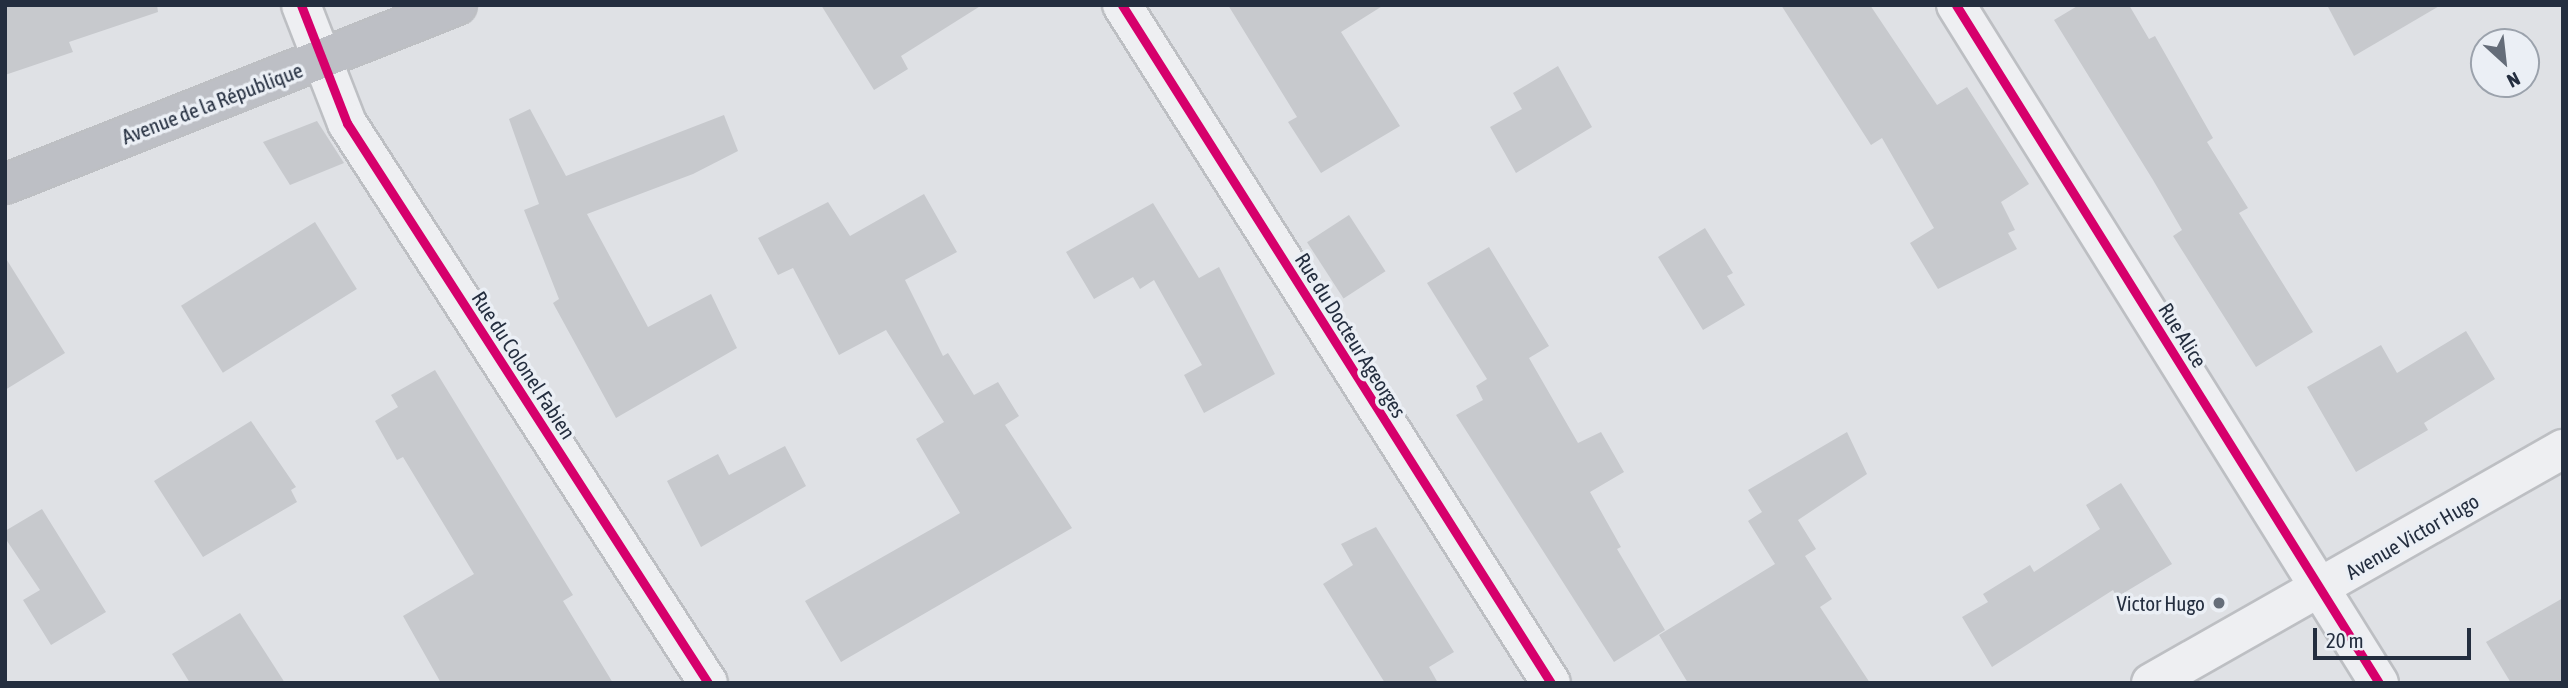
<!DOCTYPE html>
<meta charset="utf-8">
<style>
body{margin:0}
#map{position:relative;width:2568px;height:688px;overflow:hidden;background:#dfe1e5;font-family:"Asap Condensed",sans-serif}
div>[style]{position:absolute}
.building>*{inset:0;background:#c7c9cd;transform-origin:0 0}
.roads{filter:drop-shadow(2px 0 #bdbfc3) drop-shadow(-2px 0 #bdbfc3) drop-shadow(0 2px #bdbfc3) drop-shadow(0 -2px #bdbfc3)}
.minor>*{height:38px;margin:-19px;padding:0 19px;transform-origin:19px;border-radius:19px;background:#eeeff2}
.secondary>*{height:38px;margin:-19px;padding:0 19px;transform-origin:19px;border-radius:19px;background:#bdbfc5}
.cycleway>*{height:9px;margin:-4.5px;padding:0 4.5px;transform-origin:4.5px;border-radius:4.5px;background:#d6006c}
.dots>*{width:19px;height:19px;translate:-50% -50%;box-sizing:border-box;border:4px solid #ebeff5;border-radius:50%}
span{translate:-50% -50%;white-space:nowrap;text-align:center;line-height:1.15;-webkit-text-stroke:7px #ebeff5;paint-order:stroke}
.street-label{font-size:21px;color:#242e3f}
.poi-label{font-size:21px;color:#242e3f}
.right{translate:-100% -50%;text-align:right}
.frame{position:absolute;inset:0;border:7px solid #242e3f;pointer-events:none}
.north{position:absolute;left:2470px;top:28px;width:70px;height:70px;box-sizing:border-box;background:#ebeff5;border:2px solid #9ba2ac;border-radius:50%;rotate:153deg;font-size:19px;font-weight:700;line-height:28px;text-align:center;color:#242e3f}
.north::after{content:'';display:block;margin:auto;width:24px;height:32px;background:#656d79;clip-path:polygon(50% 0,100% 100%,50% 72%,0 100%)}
.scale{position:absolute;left:2313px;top:628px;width:158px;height:32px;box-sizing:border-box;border:4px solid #242e3f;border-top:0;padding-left:9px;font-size:21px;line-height:24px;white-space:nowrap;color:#242e3f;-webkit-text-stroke:5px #ebeff5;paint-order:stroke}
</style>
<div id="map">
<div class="building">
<div style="clip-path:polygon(5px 5px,157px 5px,158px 12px,69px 42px,73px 52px,5px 75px)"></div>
<div style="clip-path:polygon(821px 5px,982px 5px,901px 56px,908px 69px,874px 90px)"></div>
<div style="clip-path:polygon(1228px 5px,1384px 5px,1341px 32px,1400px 126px,1321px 173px,1288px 122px,1297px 117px)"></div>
<div style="clip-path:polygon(1781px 5px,1870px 5px,1937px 105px,1967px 87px,2029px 184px,2001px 202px,2015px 230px,2008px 233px,2017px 249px,1938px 289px,1910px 243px,1934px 228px,1882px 138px,1871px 145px)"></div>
<div style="clip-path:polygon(2079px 5px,2129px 5px,2149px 39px,2155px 36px,2213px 138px,2207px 142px,2248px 208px,2239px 213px,2313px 332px,2256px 367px,2173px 236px,2182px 230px,2153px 180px,2054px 20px)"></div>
<div style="clip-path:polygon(2327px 5px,2441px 5px,2354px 56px)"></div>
<div style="clip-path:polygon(1558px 66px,1592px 127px,1516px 173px,1490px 127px,1522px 109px,1513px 93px)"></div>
<div style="clip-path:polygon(530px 109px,566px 176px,724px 115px,738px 151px,693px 174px,587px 214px,648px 327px,711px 294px,737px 348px,616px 418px,553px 303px,559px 299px,524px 210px,539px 204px,509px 119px)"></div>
<div style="clip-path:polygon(317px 121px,344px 163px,290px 185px,263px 142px)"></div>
<div style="clip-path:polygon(924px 194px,957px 252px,905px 280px,943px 356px,948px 353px,974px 395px,998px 382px,1019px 416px,1005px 425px,1072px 528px,841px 662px,805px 601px,960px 513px,916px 439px,944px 422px,886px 330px,839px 355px,793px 268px,778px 275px,758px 238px,828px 202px,850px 236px)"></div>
<div style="clip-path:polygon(1153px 203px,1199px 278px,1219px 267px,1275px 374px,1204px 413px,1184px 375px,1202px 365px,1154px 280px,1140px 289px,1133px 277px,1094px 299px,1066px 252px)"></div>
<div style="left:1349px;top:215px;width:67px;height:50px;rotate:57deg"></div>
<div style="left:315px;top:222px;width:79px;height:158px;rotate:58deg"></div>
<div style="clip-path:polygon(1705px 228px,1733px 273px,1727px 276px,1745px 305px,1703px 330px,1658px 257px)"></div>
<div style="clip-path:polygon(1489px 247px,1549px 346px,1529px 358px,1578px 443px,1601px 432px,1624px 472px,1590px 492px,1621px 547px,1617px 549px,1665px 630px,1614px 662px,1456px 415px,1483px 400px,1476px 386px,1487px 379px,1427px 283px)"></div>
<div style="clip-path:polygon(5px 257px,65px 353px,5px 390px)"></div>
<div style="clip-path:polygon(2466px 331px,2495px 379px,2424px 423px,2428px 430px,2356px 472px,2307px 387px,2381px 345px,2397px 373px)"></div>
<div style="clip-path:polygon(435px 370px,573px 595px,563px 601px,613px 683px,441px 683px,403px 616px,474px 574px,403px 457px,397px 460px,375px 421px,398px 407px,391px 395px)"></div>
<div style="clip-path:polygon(251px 421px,296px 487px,291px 490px,297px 502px,203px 557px,154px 481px)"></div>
<div style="clip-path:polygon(1847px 432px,1867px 474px,1798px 520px,1816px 549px,1805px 556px,1832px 599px,1820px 607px,1870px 683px,1688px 683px,1659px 635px,1775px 564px,1748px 521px,1762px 512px,1748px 490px)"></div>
<div style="clip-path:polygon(785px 446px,806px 486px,701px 547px,667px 481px,718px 454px,729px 475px)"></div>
<div style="clip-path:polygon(2121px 483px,2172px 564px,2117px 597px,2113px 590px,1992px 667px,1962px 617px,1988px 602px,1983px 594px,2004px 581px,2030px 565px,2034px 572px,2100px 529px,2086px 505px)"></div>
<div style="clip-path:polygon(42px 509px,106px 612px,51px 645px,23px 600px,40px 590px,5px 538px,5px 531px)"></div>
<div style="clip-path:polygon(1376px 527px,1454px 652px,1429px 667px,1438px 683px,1385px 683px,1323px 584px,1353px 565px,1341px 544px)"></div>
<div style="clip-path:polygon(2563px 598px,2563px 683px,2511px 683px,2486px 642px)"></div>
<div style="clip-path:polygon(240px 613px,285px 683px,190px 683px,172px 654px)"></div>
</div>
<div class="roads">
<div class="minor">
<div style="left:301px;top:5px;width:127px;rotate:68.7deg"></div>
<div style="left:347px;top:123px;width:666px;rotate:57.19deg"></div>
<div style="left:1122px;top:5px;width:802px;rotate:57.68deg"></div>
<div style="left:1956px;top:5px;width:799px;rotate:58.04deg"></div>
<div style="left:2151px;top:683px;width:474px;rotate:-29.6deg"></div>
</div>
<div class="secondary">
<div style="left:5px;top:184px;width:486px;rotate:-21.6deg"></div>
</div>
</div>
<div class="cycleway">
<div style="left:301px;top:5px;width:127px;rotate:68.7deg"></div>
<div style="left:347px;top:123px;width:666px;rotate:57.19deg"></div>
<div style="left:1122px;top:5px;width:802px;rotate:57.68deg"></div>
<div style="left:1956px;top:5px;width:799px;rotate:58.04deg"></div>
</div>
<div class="dots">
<div style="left:2219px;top:603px;background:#656d79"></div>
</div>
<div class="street-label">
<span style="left:212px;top:103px;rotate:-21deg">Avenue de la République</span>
<span style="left:1351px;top:335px;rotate:58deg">Rue du Docteur Ageorges</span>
<span style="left:2183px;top:335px;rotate:58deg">Rue Alice</span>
<span style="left:524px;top:365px;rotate:57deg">Rue du Colonel Fabien</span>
<span style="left:2412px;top:536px;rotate:-30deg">Avenue Victor Hugo</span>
</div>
<div class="poi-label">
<span class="right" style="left:2205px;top:603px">Victor Hugo</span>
</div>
<div class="frame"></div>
<div class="north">N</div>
<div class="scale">20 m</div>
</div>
